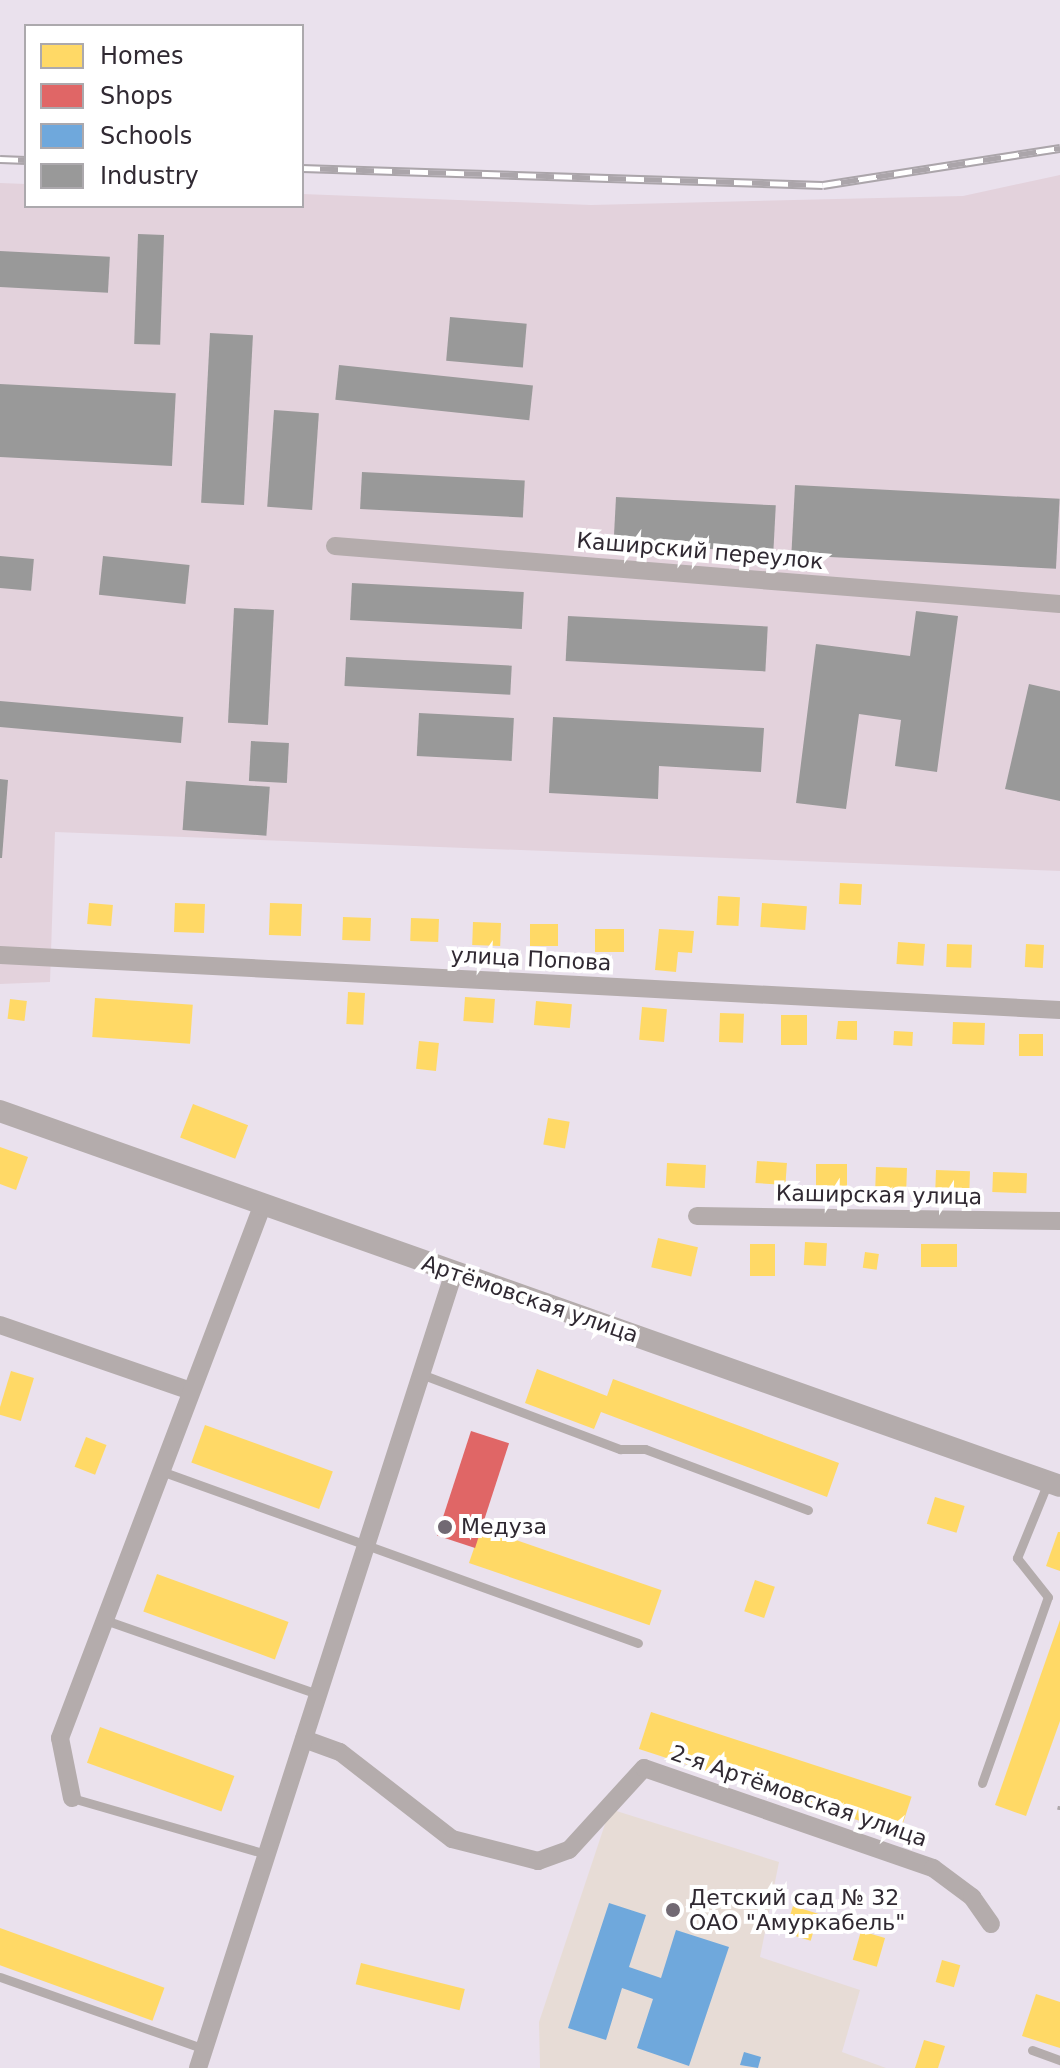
<!DOCTYPE html>
<meta charset="utf-8">
<style>
body{margin:0}
#map{position:relative;width:1060px;height:2068px;overflow:hidden;background:#eae1ed;font-family:"DejaVu Sans",sans-serif}
div>[style]{position:absolute}
.industrial>*{inset:0;background:#e3d2dc}
.education>*{inset:0;background:#e7dcd6}
.homes>*{inset:0;background:#ffd966;transform-origin:0 0}
.shops>*{inset:0;background:#e06666;transform-origin:0 0}
.schools>*{inset:0;background:#6fa8dc}
.industry>*{inset:0;background:#999;transform-origin:0 0}
.path>*{height:4px;margin-top:-2px;transform-origin:0;background:repeating-linear-gradient(90deg,#aea7aa 0 4px,transparent 0 10px)}
.service>*{height:9px;margin:-4.5px;padding:0 4.5px;transform-origin:4.5px;border-radius:4.5px;background:#b4acac}
.minor>*{height:18px;margin:-9px;padding:0 9px;transform-origin:9px;border-radius:9px;background:#b4acac}
.tertiary>*{height:22px;margin:-11px;padding:0 11px;transform-origin:11px;border-radius:11px;background:#b4acac}
.rail>*{height:9px;margin-top:-4.5px;transform-origin:0;background:repeating-linear-gradient(90deg,#fff 0 18px,#aba5aa 0 36px);box-sizing:border-box;border-block:2px solid #aba5aa}
.dots>*{width:22px;height:22px;translate:-50% -50%;box-sizing:border-box;border:4px solid #fff;border-radius:50%}
span{translate:-50% -50%;white-space:nowrap;text-align:center;line-height:1.15;-webkit-text-stroke:8px #fff;paint-order:stroke}
.street-label{font-size:22px;color:#302932}
.poi-label{font-size:22px;color:#302932}
.left{translate:0 -50%;text-align:left}
.legend{position:absolute;left:24px;top:24px;width:280px;height:184px;box-sizing:border-box;background:#fff;border:2px solid #aca9ad;margin:0;padding:10px 14px;list-style:none;font-size:24px;color:#302932}
.legend li{display:flex;align-items:center;gap:16px;height:40px}
.legend b{width:40px;border:2px solid #aca9ad}
</style>
<div id="map">
<div class="industrial">
<div style="clip-path:polygon(1060px 175px,1060px 871px,55px 832px,50px 982px,0 984px,0 183px,26px 184px,26px 206px,302px 206px,302px 194px,591px 205px,963px 196px)"></div>
</div>
<div class="education">
<div style="clip-path:polygon(610px 1809px,779px 1862px,760px 1957px,860px 1990px,842px 2052px,886px 2068px,540px 2068px,539px 2022px)"></div>
</div>
<div class="homes">
<div style="left:840px;top:883px;width:22px;height:21px;rotate:3deg"></div>
<div style="left:718px;top:896px;width:22px;height:29px;rotate:3deg"></div>
<div style="left:89px;top:903px;width:24px;height:21px;rotate:5deg"></div>
<div style="left:175px;top:903px;width:30px;height:29px;rotate:2deg"></div>
<div style="left:270px;top:903px;width:32px;height:32px;rotate:2deg"></div>
<div style="left:762px;top:903px;width:45px;height:24px;rotate:4deg"></div>
<div style="left:343px;top:917px;width:28px;height:23px;rotate:2deg"></div>
<div style="left:411px;top:918px;width:28px;height:23px;rotate:2deg"></div>
<div style="left:473px;top:922px;width:28px;height:23px;rotate:2deg"></div>
<div style="left:530px;top:924px;width:28px;height:22px"></div>
<div style="left:595px;top:929px;width:29px;height:23px"></div>
<div style="clip-path:polygon(659px 929px,694px 931px,692px 953px,678px 952px,676px 972px,655px 970px)"></div>
<div style="left:898px;top:942px;width:27px;height:22px;rotate:4deg"></div>
<div style="left:947px;top:944px;width:25px;height:23px;rotate:2deg"></div>
<div style="left:1026px;top:944px;width:18px;height:23px;rotate:3deg"></div>
<div style="left:348px;top:992px;width:17px;height:32px;rotate:3deg"></div>
<div style="left:465px;top:997px;width:30px;height:24px;rotate:4deg"></div>
<div style="left:95px;top:998px;width:98px;height:39px;rotate:4deg"></div>
<div style="left:10px;top:999px;width:17px;height:20px;rotate:7deg"></div>
<div style="left:536px;top:1001px;width:36px;height:24px;rotate:5deg"></div>
<div style="left:642px;top:1007px;width:25px;height:33px;rotate:5deg"></div>
<div style="left:720px;top:1013px;width:24px;height:29px;rotate:2deg"></div>
<div style="left:781px;top:1015px;width:26px;height:30px"></div>
<div style="clip-path:polygon(838px 1021px,857px 1021px,857px 1040px,836px 1039px)"></div>
<div style="left:953px;top:1022px;width:32px;height:22px;rotate:2deg"></div>
<div style="left:894px;top:1031px;width:19px;height:14px;rotate:3deg"></div>
<div style="left:1043px;top:1034px;width:22px;height:24px;rotate:90deg"></div>
<div style="left:419px;top:1041px;width:20px;height:28px;rotate:6deg"></div>
<div style="left:193px;top:1104px;width:59px;height:36px;rotate:21deg"></div>
<div style="left:548px;top:1118px;width:22px;height:27px;rotate:10deg"></div>
<div style="clip-path:polygon(0 1147px,28px 1157px,16px 1190px,0 1184px)"></div>
<div style="left:757px;top:1161px;width:30px;height:22px;rotate:4deg"></div>
<div style="left:667px;top:1163px;width:39px;height:23px;rotate:3deg"></div>
<div style="left:847px;top:1164px;width:25px;height:31px;rotate:90deg"></div>
<div style="left:876px;top:1167px;width:31px;height:22px;rotate:2deg"></div>
<div style="left:936px;top:1170px;width:34px;height:22px;rotate:2deg"></div>
<div style="left:993px;top:1172px;width:34px;height:20px;rotate:2deg"></div>
<div style="left:658px;top:1238px;width:41px;height:30px;rotate:13deg"></div>
<div style="left:805px;top:1242px;width:22px;height:23px;rotate:3deg"></div>
<div style="left:750px;top:1244px;width:25px;height:32px"></div>
<div style="left:921px;top:1244px;width:36px;height:23px"></div>
<div style="left:865px;top:1252px;width:14px;height:16px;rotate:8deg"></div>
<div style="clip-path:polygon(537px 1369px,607px 1396px,613px 1379px,839px 1463px,827px 1497px,601px 1412px,594px 1429px,525px 1403px)"></div>
<div style="left:11px;top:1371px;width:24px;height:45px;rotate:17deg"></div>
<div style="left:205px;top:1425px;width:136px;height:40px;rotate:20deg"></div>
<div style="left:86px;top:1437px;width:22px;height:32px;rotate:21deg"></div>
<div style="left:935px;top:1497px;width:31px;height:28px;rotate:17deg"></div>
<div style="left:481px;top:1528px;width:191px;height:37px;rotate:19deg"></div>
<div style="clip-path:polygon(1058px 1532px,1060px 1532px,1060px 1571px,1046px 1566px)"></div>
<div style="left:157px;top:1574px;width:140px;height:40px;rotate:20deg"></div>
<div style="left:755px;top:1580px;width:21px;height:33px;rotate:19deg"></div>
<div style="clip-path:polygon(1060px 1620px,1060px 1721px,1026px 1816px,995px 1805px)"></div>
<div style="left:651px;top:1712px;width:274px;height:39px;rotate:18deg"></div>
<div style="left:100px;top:1727px;width:143px;height:38px;rotate:20deg"></div>
<div style="left:793px;top:1906px;width:27px;height:28px;rotate:17deg"></div>
<div style="left:0;top:1928px;width:175px;height:35px;rotate:20deg"></div>
<div style="left:861px;top:1931px;width:25px;height:30px;rotate:16deg"></div>
<div style="left:942px;top:1960px;width:19px;height:23px;rotate:16deg"></div>
<div style="left:361px;top:1963px;width:107px;height:22px;rotate:14deg"></div>
<div style="clip-path:polygon(1036px 1994px,1060px 2002px,1060px 2048px,1022px 2036px)"></div>
<div style="clip-path:polygon(924px 2040px,945px 2046px,938px 2068px,915px 2068px)"></div>
</div>
<div class="shops">
<div style="left:471px;top:1431px;width:40px;height:110px;rotate:18deg"></div>
</div>
<div class="schools">
<div style="clip-path:polygon(609px 1903px,646px 1915px,629px 1967px,661px 1978px,676px 1930px,729px 1947px,689px 2066px,637px 2048px,653px 1999px,622px 1988px,606px 2040px,568px 2028px)"></div>
<div style="clip-path:polygon(744px 2052px,761px 2057px,758px 2068px,740px 2065px)"></div>
</div>
<div class="industry">
<div style="left:138px;top:234px;width:26px;height:110px;rotate:2deg"></div>
<div style="left:0;top:251px;width:110px;height:36px;rotate:3deg"></div>
<div style="left:450px;top:317px;width:77px;height:44px;rotate:5deg"></div>
<div style="left:210px;top:333px;width:43px;height:170px;rotate:3deg"></div>
<div style="left:339px;top:365px;width:195px;height:35px;rotate:6deg"></div>
<div style="left:0;top:384px;width:176px;height:73px;rotate:3deg"></div>
<div style="left:274px;top:410px;width:45px;height:97px;rotate:4deg"></div>
<div style="left:362px;top:472px;width:163px;height:37px;rotate:3deg"></div>
<div style="left:795px;top:485px;width:265px;height:70px;rotate:3deg"></div>
<div style="left:616px;top:497px;width:160px;height:47px;rotate:3deg"></div>
<div style="left:0;top:556px;width:34px;height:32px;rotate:5deg"></div>
<div style="left:103px;top:556px;width:87px;height:39px;rotate:6deg"></div>
<div style="left:352px;top:583px;width:172px;height:37px;rotate:3deg"></div>
<div style="left:234px;top:608px;width:40px;height:115px;rotate:3deg"></div>
<div style="clip-path:polygon(916px 611px,958px 616px,937px 772px,895px 766px,901px 720px,859px 714px,846px 809px,796px 803px,816px 644px,910px 656px)"></div>
<div style="left:568px;top:616px;width:200px;height:45px;rotate:3deg"></div>
<div style="left:346px;top:657px;width:166px;height:29px;rotate:3deg"></div>
<div style="clip-path:polygon(1029px 684px,1060px 691px,1060px 801px,1005px 789px)"></div>
<div style="left:0;top:701px;width:184px;height:26px;rotate:5deg"></div>
<div style="left:419px;top:713px;width:95px;height:43px;rotate:3deg"></div>
<div style="clip-path:polygon(553px 717px,764px 728px,761px 772px,659px 766px,658px 799px,549px 793px)"></div>
<div style="left:251px;top:741px;width:38px;height:40px;rotate:3deg"></div>
<div style="clip-path:polygon(0 779px,8px 780px,2px 858px,0 858px)"></div>
<div style="left:186px;top:781px;width:84px;height:49px;rotate:4deg"></div>
</div>
<div class="path">
<div style="left:1059px;top:1810px;width:4px;rotate:-76deg"></div>
</div>
<div class="service">
<div style="left:421px;top:1374px;width:213px;rotate:20.7deg"></div>
<div style="left:620px;top:1449px;width:25px"></div>
<div style="left:645px;top:1449px;width:174px;rotate:20.5deg"></div>
<div style="left:161px;top:1471px;width:507px;rotate:19.83deg"></div>
<div style="left:105px;top:1620px;width:225px;rotate:19.2deg"></div>
<div style="left:982px;top:1783px;width:197px;rotate:-70.5deg"></div>
<div style="left:1048px;top:1597px;width:50px;rotate:-128.5deg"></div>
<div style="left:1017px;top:1558px;width:82px;rotate:-67.8deg"></div>
<div style="left:72px;top:1798px;width:202px;rotate:16.1deg"></div>
<div style="left:0;top:1977px;width:216px;rotate:19.4deg"></div>
<div style="left:1032px;top:2050px;width:30px;rotate:20deg"></div>
</div>
<div class="minor">
<div style="left:335px;top:546px;width:727px;rotate:4.57deg"></div>
<div style="left:0;top:955px;width:1061px;rotate:2.97deg"></div>
<div style="left:697px;top:1216px;width:363px;rotate:0.8deg"></div>
<div style="left:0;top:1325px;width:202px;rotate:19.1deg"></div>
<div style="left:304px;top:1739px;width:38px;rotate:20deg"></div>
<div style="left:340px;top:1752px;width:142px;rotate:37.8deg"></div>
<div style="left:452px;top:1839px;width:89px;rotate:14.3deg"></div>
<div style="left:538px;top:1861px;width:33px;rotate:-20deg"></div>
<div style="left:569px;top:1850px;width:111px;rotate:-47.6deg"></div>
<div style="left:644px;top:1768px;width:306px;rotate:19.1deg"></div>
<div style="left:933px;top:1868px;width:49px;rotate:36.6deg"></div>
<div style="left:972px;top:1897px;width:33px;rotate:55deg"></div>
<div style="left:72px;top:1798px;width:61px;rotate:-101.3deg"></div>
<div style="left:60px;top:1738px;width:571px;rotate:-69.19deg"></div>
<div style="left:198px;top:2068px;width:836px;rotate:-72.17deg"></div>
</div>
<div class="tertiary">
<div style="left:0;top:1111px;width:1124px;rotate:19.48deg"></div>
</div>
<div class="rail">
<div style="left:0;top:159px;width:26px;rotate:2deg"></div>
<div style="left:302px;top:168px;width:521px;rotate:1.87deg"></div>
<div style="left:823px;top:185px;width:240px;rotate:-8.9deg"></div>
</div>
<div class="dots">
<div style="left:445px;top:1527px;background:#716973"></div>
<div style="left:673px;top:1910px;background:#716973"></div>
</div>
<div class="street-label">
<span style="left:700px;top:551px;rotate:5deg">Каширский переулок</span>
<span style="left:531px;top:959px;rotate:3deg">улица Попова</span>
<span style="left:879px;top:1195px;rotate:1deg">Каширская улица</span>
<span style="left:530px;top:1299px;rotate:19deg">Артёмовская улица</span>
<span style="left:799px;top:1796px;rotate:19deg">2-я Артёмовская улица</span>
</div>
<div class="poi-label">
<span class="left" style="left:461px;top:1527px">Медуза</span>
<span class="left" style="left:689px;top:1910px">Детский сад № 32<br>ОАО "Амуркабель"</span>
</div>
<ul class="legend">
<li><b style="height:22px;background:#ffd966"></b>Homes</li>
<li><b style="height:22px;background:#e06666"></b>Shops</li>
<li><b style="height:22px;background:#6fa8dc"></b>Schools</li>
<li><b style="height:22px;background:#999"></b>Industry</li>
</ul>
</div>
